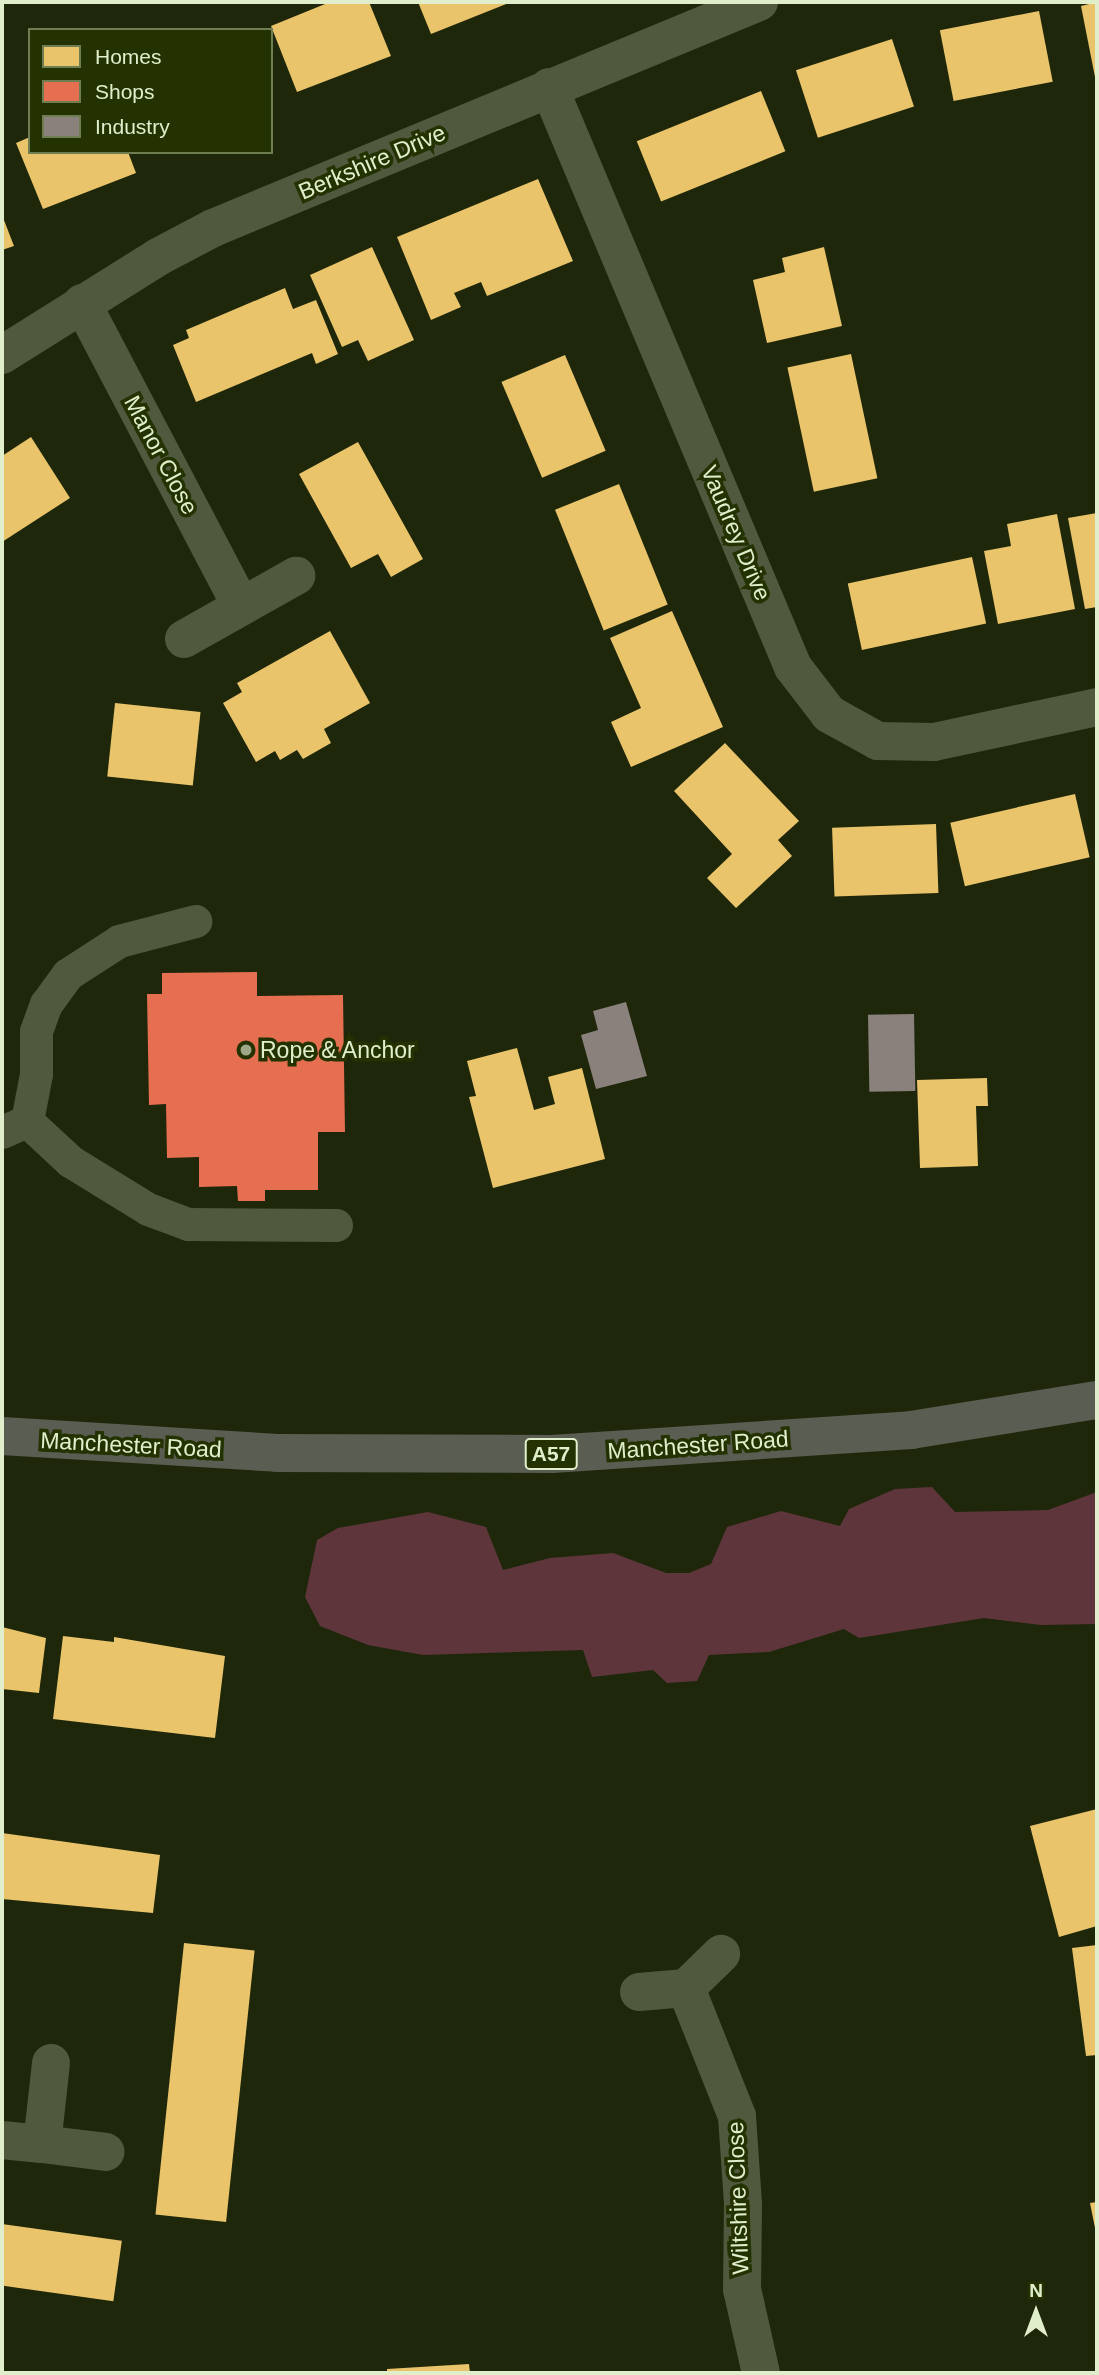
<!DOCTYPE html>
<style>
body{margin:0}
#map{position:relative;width:1099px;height:2375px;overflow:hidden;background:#1f270b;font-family:Arial,sans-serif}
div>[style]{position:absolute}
.green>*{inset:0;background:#5f353c}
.homes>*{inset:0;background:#e9c46a;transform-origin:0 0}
.shops>*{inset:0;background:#e76f51}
.industry>*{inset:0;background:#8a817c;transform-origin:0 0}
.lane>*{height:33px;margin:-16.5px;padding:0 16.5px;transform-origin:16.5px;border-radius:16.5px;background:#50583e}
.street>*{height:38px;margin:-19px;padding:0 19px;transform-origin:19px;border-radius:19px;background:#50583e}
.primary>*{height:38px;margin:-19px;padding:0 19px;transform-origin:19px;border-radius:19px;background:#5a5d51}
.dots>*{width:19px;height:19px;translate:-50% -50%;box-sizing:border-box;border:4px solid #233200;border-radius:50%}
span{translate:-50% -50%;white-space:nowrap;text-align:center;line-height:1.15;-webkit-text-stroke:7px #233200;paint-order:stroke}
.shield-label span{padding:2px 5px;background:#233200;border:2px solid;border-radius:5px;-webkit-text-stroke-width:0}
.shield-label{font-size:21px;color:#e1eecc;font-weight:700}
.street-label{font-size:23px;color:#e1eecc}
.poi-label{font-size:23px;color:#e1eecc}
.left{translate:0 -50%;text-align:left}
.frame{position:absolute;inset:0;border:4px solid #e1eecc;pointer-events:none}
.legend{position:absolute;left:28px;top:28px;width:245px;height:126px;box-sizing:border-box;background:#233200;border:2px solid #6f7d52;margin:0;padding:9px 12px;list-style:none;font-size:21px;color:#e1eecc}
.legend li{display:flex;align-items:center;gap:14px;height:35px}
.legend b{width:35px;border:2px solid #6f7d52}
.north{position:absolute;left:1001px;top:2277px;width:70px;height:70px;-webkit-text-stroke:5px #233200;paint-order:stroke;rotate:0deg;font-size:19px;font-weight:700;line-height:28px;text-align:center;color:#e1eecc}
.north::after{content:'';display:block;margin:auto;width:24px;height:32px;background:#e1eecc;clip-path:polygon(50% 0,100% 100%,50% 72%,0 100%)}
</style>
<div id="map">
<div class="green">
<div style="clip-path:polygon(932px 1487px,955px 1512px,1048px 1510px,1097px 1492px,1097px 1624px,1041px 1625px,984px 1618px,859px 1638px,844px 1629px,769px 1652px,709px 1655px,697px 1681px,667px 1683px,653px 1670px,592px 1677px,583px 1650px,423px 1655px,368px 1645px,320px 1626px,305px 1597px,317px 1540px,338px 1528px,428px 1512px,486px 1527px,503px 1570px,550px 1558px,613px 1553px,666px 1573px,689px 1573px,711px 1564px,727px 1527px,781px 1511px,840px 1526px,849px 1509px,895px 1489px)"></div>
</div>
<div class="homes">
<div style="clip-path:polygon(330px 2px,369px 2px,391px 56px,297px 92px,271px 26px)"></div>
<div style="clip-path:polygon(418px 2px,511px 2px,431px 34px)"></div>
<div style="clip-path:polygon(1097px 2px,1097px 76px,1095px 77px,1081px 6px)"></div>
<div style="left:1039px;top:11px;width:72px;height:101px;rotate:79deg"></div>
<div style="left:892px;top:39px;width:71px;height:101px;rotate:72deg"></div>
<div style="left:761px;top:91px;width:65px;height:134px;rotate:68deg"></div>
<div style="clip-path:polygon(30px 137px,30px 152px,128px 152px,136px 173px,43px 209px,16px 143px)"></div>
<div style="clip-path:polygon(538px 179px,573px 261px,487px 296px,481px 282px,454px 293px,461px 307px,431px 320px,397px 237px)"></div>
<div style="clip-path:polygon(2px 215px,14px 246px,2px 250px)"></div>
<div style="clip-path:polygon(372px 247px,414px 340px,368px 361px,358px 340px,342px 347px,310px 275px)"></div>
<div style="clip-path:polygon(824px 247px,842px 326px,767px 343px,753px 280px,785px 272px,782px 258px)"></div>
<div style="clip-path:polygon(285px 288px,293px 309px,316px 300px,338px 354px,316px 364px,312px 353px,196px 402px,173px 345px,189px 338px,186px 330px)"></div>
<div style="left:851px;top:354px;width:127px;height:65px;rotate:78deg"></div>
<div style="left:565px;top:355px;width:104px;height:69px;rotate:67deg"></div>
<div style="clip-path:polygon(31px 437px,70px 498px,2px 542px,2px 456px)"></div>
<div style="clip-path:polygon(358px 442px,423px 559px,391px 577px,378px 554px,351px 568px,299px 474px)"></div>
<div style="left:619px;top:484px;width:130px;height:69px;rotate:68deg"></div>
<div style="clip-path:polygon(1097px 513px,1097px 607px,1085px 609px,1068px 518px)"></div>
<div style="clip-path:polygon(1057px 514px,1075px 609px,998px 624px,984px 551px,1011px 546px,1007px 524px)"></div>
<div style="left:972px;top:557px;width:68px;height:127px;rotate:78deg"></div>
<div style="clip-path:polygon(672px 611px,723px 727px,631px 767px,611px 722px,641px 708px,610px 638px)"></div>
<div style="clip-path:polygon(330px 631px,370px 703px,324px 729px,331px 743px,303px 759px,297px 750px,280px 760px,275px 751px,256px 762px,223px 703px,242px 692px,237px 683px)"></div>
<div style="left:115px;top:703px;width:86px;height:74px;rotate:6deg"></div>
<div style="clip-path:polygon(725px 743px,799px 821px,778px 840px,792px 856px,736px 908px,707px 878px,732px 854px,674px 791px)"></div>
<div style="left:1075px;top:794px;width:65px;height:128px;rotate:77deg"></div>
<div style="left:936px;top:824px;width:69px;height:104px;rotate:88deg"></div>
<div style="clip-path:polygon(517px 1048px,534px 1110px,555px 1104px,548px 1077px,582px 1068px,605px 1159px,493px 1188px,469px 1097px,476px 1096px,467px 1061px)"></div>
<div style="clip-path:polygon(987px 1078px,988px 1106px,976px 1106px,978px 1166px,920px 1168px,917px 1080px)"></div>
<div style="clip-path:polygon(2px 1627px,46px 1638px,39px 1693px,2px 1689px)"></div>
<div style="clip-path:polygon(63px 1636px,114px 1642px,114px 1637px,225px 1656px,215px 1738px,53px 1719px)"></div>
<div style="clip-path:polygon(1097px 1809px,1097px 1926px,1059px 1937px,1030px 1826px)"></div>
<div style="clip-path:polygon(2px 1833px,160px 1855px,153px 1913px,2px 1899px)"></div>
<div style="left:184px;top:1943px;width:71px;height:273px;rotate:6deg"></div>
<div style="clip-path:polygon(1097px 1945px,1097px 2055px,1086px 2056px,1072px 1948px)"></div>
<div style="clip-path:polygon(1097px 2202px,1097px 2233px,1096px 2233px,1090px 2203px)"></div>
<div style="left:2px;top:2224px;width:121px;height:61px;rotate:8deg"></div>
<div style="clip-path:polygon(469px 2364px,470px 2373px,387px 2373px,387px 2369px)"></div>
</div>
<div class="shops">
<div style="clip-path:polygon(257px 972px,257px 996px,343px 995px,345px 1132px,318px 1132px,318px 1190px,265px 1190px,265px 1201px,238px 1201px,237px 1186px,199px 1187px,199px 1157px,167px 1158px,166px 1104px,149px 1105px,147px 994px,162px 994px,162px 973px)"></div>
</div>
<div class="industry">
<div style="clip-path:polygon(626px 1002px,647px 1076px,596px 1089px,581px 1035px,598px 1030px,593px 1011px)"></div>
<div style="left:914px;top:1014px;width:77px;height:46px;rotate:89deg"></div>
</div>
<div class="lane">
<div style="left:27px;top:1121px;width:59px;rotate:42.9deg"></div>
<div style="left:70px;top:1161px;width:92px;rotate:31.6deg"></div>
<div style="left:148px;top:1209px;width:43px;rotate:20.6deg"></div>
<div style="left:188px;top:1224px;width:148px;rotate:0.4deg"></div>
<div style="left:2px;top:1132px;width:27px;rotate:-24deg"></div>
<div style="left:27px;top:1121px;width:48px;rotate:-79.2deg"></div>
<div style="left:36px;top:1074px;width:43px;rotate:-90deg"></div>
<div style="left:36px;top:1031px;width:29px;rotate:-70deg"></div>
<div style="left:46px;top:1004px;width:37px;rotate:-54deg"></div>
<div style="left:68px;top:974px;width:61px;rotate:-32.9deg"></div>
<div style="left:119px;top:941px;width:79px;rotate:-14.7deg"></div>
</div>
<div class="street">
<div style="left:549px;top:87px;width:629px;rotate:67.18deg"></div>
<div style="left:793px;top:667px;width:59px;rotate:52.5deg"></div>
<div style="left:829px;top:714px;width:56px;rotate:28.9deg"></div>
<div style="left:878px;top:741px;width:56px;rotate:1deg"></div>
<div style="left:934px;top:742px;width:167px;rotate:-12.1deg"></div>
<div style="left:82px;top:303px;width:342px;rotate:62.3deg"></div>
<div style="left:2px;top:355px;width:184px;rotate:-32.1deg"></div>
<div style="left:158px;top:257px;width:62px;rotate:-27.8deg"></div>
<div style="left:213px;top:228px;width:591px;rotate:-22.49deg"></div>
<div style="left:184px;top:639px;width:129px;rotate:-29.4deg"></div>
<div style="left:686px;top:1988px;width:138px;rotate:68.3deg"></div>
<div style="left:737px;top:2116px;width:89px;rotate:86.1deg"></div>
<div style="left:743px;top:2205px;width:84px;rotate:90.7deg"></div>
<div style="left:742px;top:2289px;width:86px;rotate:77.3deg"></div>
<div style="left:639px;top:1992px;width:47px;rotate:-4.9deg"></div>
<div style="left:686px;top:1988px;width:49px;rotate:-44.2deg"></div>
<div style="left:51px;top:2063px;width:81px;rotate:96.3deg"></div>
<div style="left:42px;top:2144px;width:64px;rotate:7.1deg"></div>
<div style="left:2px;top:2140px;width:40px;rotate:5.7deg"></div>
</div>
<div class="primary">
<div style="left:2px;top:1436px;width:276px;rotate:3.5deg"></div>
<div style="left:277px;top:1453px;width:275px;rotate:0.2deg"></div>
<div style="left:552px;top:1454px;width:360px;rotate:-3.8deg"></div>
<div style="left:911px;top:1430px;width:188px;rotate:-9.2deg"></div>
</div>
<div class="dots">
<div style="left:246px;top:1050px;background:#9da888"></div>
</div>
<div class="shield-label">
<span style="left:551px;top:1454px">A57</span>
</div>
<div class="street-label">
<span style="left:372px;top:162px;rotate:-23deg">Berkshire Drive</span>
<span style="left:161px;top:455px;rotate:62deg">Manor Close</span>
<span style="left:736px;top:533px;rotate:67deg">Vaudrey Drive</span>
<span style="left:131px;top:1445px;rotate:3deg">Manchester Road</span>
<span style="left:698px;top:1445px;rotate:-4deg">Manchester Road</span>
<span style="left:738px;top:2198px;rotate:-92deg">Wiltshire Close</span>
</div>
<div class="poi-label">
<span class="left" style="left:260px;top:1050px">Rope &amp; Anchor</span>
</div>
<div class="frame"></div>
<ul class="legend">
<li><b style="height:19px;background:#e9c46a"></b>Homes</li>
<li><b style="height:19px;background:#e76f51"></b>Shops</li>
<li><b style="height:19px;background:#8a817c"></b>Industry</li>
</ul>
<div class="north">N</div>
</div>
